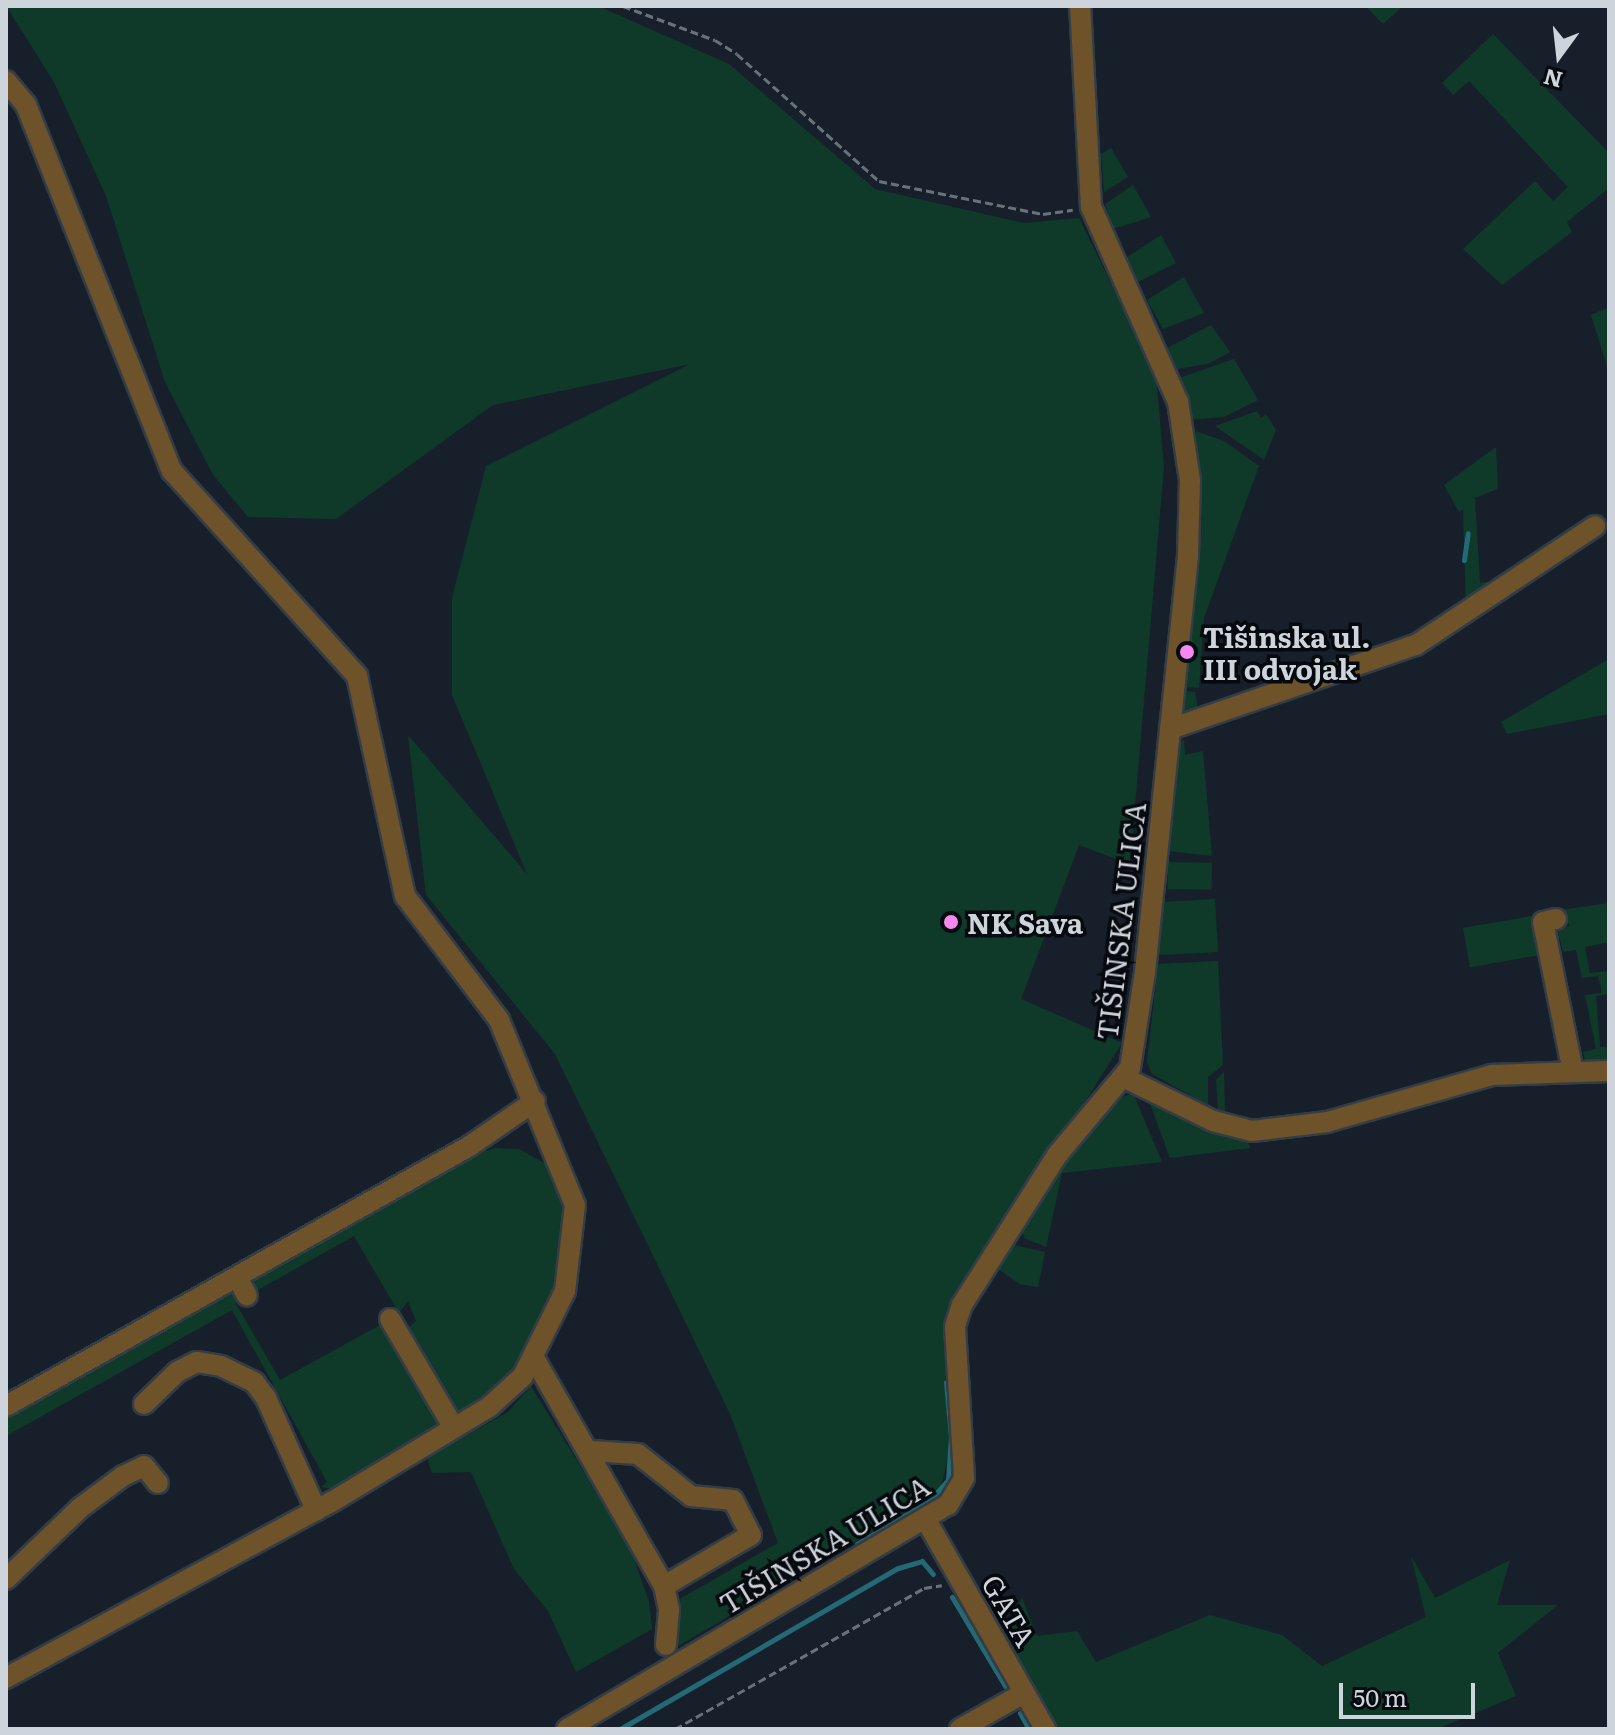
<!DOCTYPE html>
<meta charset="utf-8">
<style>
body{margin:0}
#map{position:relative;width:1615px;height:1735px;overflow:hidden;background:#17202a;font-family:Literata,serif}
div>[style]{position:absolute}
.green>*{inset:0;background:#0f3a29;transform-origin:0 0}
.stream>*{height:5px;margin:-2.5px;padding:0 2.5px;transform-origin:2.5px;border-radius:2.5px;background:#236976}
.path>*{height:3px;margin-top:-1.5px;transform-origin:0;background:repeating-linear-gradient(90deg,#697179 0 8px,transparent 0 12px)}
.roads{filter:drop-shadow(2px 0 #343d46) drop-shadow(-2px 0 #343d46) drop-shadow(0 2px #343d46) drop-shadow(0 -2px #343d46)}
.minor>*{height:20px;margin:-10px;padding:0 10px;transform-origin:10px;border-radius:10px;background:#6d522a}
.dots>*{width:22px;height:22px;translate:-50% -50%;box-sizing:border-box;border:4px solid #06090e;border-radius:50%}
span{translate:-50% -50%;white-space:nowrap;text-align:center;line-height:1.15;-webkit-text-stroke:7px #06090e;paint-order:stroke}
.poi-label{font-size:28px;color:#ced4db;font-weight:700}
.left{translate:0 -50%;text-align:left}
.street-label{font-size:28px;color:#ced4db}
.frame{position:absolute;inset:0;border:8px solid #ced4db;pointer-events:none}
.north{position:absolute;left:1519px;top:16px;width:80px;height:80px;-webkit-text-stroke:6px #06090e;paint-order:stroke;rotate:195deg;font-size:22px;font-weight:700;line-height:32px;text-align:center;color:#ced4db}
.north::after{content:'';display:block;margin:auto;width:28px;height:36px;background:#ced4db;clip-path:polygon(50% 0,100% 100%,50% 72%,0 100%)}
.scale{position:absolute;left:1339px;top:1683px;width:136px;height:36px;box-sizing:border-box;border:4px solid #ced4db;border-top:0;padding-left:10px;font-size:24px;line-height:28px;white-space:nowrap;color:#ced4db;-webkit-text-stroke:6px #06090e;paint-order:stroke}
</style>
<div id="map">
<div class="green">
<div style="clip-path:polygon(6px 6px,598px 6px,729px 64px,875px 189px,1024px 223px,1079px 218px,1156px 375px,1164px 467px,1130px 864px,1079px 845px,1021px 999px,1122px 1043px,955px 1308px,945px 1382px,950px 1451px,941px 1486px,908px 1511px,668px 1652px,681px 1598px,778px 1543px,730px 1414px,555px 1054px,426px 895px,408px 735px,527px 874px,452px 695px,452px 598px,486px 466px,690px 364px,493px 405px,336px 519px,248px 517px,213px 475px,165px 382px,106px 196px,54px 82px)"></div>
<div style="clip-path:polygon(1365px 6px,1403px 6px,1383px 24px)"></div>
<div style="clip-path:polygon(1493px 34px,1609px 153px,1609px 188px,1567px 222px,1572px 232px,1502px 285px,1463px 249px,1535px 181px,1553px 201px,1568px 187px,1469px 81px,1453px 95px,1442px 83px)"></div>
<div style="clip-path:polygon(1111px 148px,1128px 177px,1104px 192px,1101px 154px)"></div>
<div style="clip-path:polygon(1133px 185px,1151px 217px,1113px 229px,1105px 204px)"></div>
<div style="clip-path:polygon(1161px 235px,1176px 263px,1138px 282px,1126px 258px)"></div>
<div style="clip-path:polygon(1184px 277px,1204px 313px,1163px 329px,1147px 300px)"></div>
<div style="clip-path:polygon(1609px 307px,1609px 373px,1591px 315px)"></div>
<div style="clip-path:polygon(1211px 325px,1230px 352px,1208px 364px,1176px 369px,1167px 348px)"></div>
<div style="clip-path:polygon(1234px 359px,1258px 400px,1224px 417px,1189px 420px,1179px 378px)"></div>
<div style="clip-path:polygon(1257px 411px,1261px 418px,1266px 414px,1276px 430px,1264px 460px,1215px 426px)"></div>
<div style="clip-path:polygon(1196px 431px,1224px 441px,1259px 466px,1204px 618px,1199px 688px,1184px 687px)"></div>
<div style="clip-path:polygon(1496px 447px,1498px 489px,1475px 498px,1480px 583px,1500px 580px,1466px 612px,1463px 509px,1459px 512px,1444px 485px)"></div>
<div style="clip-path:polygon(1609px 659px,1609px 714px,1507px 734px,1501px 722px)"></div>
<div style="clip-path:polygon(1184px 691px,1195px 692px,1198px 709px,1188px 716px,1181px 714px)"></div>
<div style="clip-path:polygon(1184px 740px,1185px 755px,1203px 751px,1212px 856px,1168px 851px,1179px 743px)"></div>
<div style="left:1168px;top:862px;width:44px;height:27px;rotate:1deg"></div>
<div style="clip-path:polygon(1215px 899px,1218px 952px,1158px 955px,1164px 902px)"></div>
<div style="clip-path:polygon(1609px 903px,1609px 942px,1585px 947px,1590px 973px,1609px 971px,1609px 994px,1596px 996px,1600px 1047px,1609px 1047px,1609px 1059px,1585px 1060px,1583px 1052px,1596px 1049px,1585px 995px,1602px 993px,1598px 976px,1582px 978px,1576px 950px,1563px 952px,1558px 932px,1569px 926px,1566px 913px,1534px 914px)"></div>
<div style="left:1531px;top:916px;width:40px;height:69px;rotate:80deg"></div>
<div style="clip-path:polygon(1218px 961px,1223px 1065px,1208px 1077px,1208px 1105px,1152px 1074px,1147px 1062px,1158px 964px)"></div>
<div style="clip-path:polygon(1224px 1072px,1225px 1113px,1218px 1111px,1216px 1080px)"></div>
<div style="clip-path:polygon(1133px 1093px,1162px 1162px,1062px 1173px,1046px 1247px,1024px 1238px,1022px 1230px,1048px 1189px,1111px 1102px)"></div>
<div style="clip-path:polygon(1148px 1098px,1249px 1144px,1250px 1148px,1170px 1158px)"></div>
<div style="clip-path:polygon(495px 1148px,519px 1149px,546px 1164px,569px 1219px,560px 1278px,525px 1359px,501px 1388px,459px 1414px,407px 1329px,416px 1321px,408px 1301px,399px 1313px,354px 1236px,254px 1292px,254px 1277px,472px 1156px)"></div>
<div style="clip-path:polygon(1014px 1245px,1045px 1252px,1038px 1287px,1019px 1284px,997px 1268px)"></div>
<div style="clip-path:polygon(229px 1291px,240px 1299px,235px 1302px,280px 1380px,380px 1325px,439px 1426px,332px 1489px,321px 1487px,327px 1482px,232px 1310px,6px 1436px,6px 1416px)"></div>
<div style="clip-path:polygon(531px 1386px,630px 1547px,649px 1602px,652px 1629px,576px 1672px,548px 1611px,514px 1569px,471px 1472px,432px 1473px,427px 1458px,508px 1412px)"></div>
<div style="clip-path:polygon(1411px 1556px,1435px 1598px,1510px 1560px,1497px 1605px,1558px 1605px,1498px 1653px,1516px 1696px,1437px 1729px,1059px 1729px,1002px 1632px,1022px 1598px,1037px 1636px,1077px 1631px,1096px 1662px,1210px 1615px,1282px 1635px,1322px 1666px,1426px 1617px)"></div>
</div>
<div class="stream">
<div style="left:1464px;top:560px;width:27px;rotate:-82deg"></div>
<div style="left:857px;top:1544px;width:84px;rotate:-30.8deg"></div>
<div style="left:929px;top:1501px;width:28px;rotate:-48deg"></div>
<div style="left:948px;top:1480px;width:43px;rotate:-86deg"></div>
<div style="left:951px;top:1437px;width:55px;rotate:-95.2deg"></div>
<div style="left:952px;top:1597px;width:104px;rotate:59.2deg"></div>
<div style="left:1020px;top:1713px;width:18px;rotate:61deg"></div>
<div style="left:620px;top:1729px;width:321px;rotate:-30.1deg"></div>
<div style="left:898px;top:1568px;width:25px;rotate:-16deg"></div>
<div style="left:922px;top:1561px;width:17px;rotate:50deg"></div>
</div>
<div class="path">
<div style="left:623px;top:6px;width:98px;rotate:20.3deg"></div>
<div style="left:715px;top:40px;width:26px;rotate:32deg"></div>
<div style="left:737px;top:54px;width:191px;rotate:41.8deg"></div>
<div style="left:879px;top:181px;width:167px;rotate:11.4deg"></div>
<div style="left:1043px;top:214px;width:30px;rotate:-8deg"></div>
<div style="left:675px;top:1729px;width:286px;rotate:-29.5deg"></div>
<div style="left:924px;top:1588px;width:18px;rotate:-9deg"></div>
</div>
<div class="roads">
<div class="minor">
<div style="left:6px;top:81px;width:31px;rotate:50deg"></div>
<div style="left:26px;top:105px;width:394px;rotate:68.3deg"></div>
<div style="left:172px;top:471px;width:276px;rotate:47.9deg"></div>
<div style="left:357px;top:676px;width:225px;rotate:77.7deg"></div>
<div style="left:405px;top:896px;width:156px;rotate:52.8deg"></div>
<div style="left:499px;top:1020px;width:200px;rotate:67.7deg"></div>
<div style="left:575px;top:1205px;width:87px;rotate:96.6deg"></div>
<div style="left:565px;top:1291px;width:95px;rotate:116.3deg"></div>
<div style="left:523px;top:1376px;width:46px;rotate:137.6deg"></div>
<div style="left:489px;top:1407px;width:182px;rotate:148.9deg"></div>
<div style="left:333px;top:1501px;width:372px;rotate:151.6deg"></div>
<div style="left:1170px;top:729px;width:260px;rotate:-18.9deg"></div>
<div style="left:1416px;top:645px;width:215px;rotate:-33.6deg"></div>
<div style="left:1556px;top:919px;width:13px;rotate:167deg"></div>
<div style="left:1543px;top:922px;width:153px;rotate:78.7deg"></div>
<div style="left:1125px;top:1078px;width:98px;rotate:26deg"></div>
<div style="left:1213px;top:1121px;width:40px;rotate:14.4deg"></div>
<div style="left:1252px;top:1131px;width:76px;rotate:-6.8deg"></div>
<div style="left:1327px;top:1122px;width:172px;rotate:-15.9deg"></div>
<div style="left:1492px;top:1075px;width:117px;rotate:-2deg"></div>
<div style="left:237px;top:1277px;width:21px;rotate:62deg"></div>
<div style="left:390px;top:1319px;width:126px;rotate:59.6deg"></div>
<div style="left:534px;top:1358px;width:262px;rotate:60.3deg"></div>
<div style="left:664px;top:1586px;width:25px;rotate:78deg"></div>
<div style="left:669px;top:1610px;width:35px;rotate:95deg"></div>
<div style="left:144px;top:1404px;width:46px;rotate:-44.1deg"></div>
<div style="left:177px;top:1372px;width:22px;rotate:-27deg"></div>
<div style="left:197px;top:1362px;width:24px;rotate:9deg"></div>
<div style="left:221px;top:1366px;width:37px;rotate:26deg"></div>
<div style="left:254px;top:1382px;width:20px;rotate:53deg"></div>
<div style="left:266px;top:1398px;width:123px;rotate:65.9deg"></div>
<div style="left:6px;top:1406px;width:530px;rotate:-29.28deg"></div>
<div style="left:468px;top:1147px;width:81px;rotate:-34.5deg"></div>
<div style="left:590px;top:1451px;width:48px;rotate:3.6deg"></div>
<div style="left:638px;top:1454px;width:68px;rotate:38.4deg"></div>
<div style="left:691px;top:1496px;width:42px;rotate:5.4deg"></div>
<div style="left:733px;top:1500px;width:39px;rotate:63deg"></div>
<div style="left:751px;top:1535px;width:101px;rotate:149.6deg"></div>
<div style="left:926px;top:1520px;width:241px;rotate:60.3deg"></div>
<div style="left:6px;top:1579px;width:103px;rotate:-43.8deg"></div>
<div style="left:80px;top:1508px;width:54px;rotate:-36.7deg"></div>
<div style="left:123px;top:1476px;width:23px;rotate:-25deg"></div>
<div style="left:144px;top:1466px;width:22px;rotate:51deg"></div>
<div style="left:567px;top:1729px;width:442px;rotate:-30.5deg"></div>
<div style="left:948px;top:1505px;width:31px;rotate:-59deg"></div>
<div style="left:964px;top:1478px;width:152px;rotate:-93.4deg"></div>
<div style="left:955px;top:1326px;width:22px;rotate:-72deg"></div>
<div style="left:962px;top:1305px;width:179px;rotate:-57.6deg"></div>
<div style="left:1058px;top:1154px;width:112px;rotate:-50.1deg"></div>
<div style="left:1130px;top:1068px;width:97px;rotate:-81.1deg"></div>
<div style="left:1145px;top:972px;width:418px;rotate:-84.1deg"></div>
<div style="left:1188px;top:556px;width:76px;rotate:-88.5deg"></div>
<div style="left:1190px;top:480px;width:79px;rotate:-98.7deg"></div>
<div style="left:1178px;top:402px;width:214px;rotate:-114deg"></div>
<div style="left:1091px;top:207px;width:201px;rotate:-93.1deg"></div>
<div style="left:960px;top:1729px;width:73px;rotate:-29.4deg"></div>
</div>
</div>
<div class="dots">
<div style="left:1187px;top:652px;background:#f589ef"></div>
<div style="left:951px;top:922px;background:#f589ef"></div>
</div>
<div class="poi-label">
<span class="left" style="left:1203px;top:652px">Tišinska ul.<br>III odvojak</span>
<span class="left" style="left:967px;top:922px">NK Sava</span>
</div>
<div class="street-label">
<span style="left:1120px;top:921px;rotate:-83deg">TIŠINSKA ULICA</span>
<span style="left:824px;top:1544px;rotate:-31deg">TIŠINSKA ULICA</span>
<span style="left:1010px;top:1610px;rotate:60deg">GATA</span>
</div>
<div class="frame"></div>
<div class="north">N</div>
<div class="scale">50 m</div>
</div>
